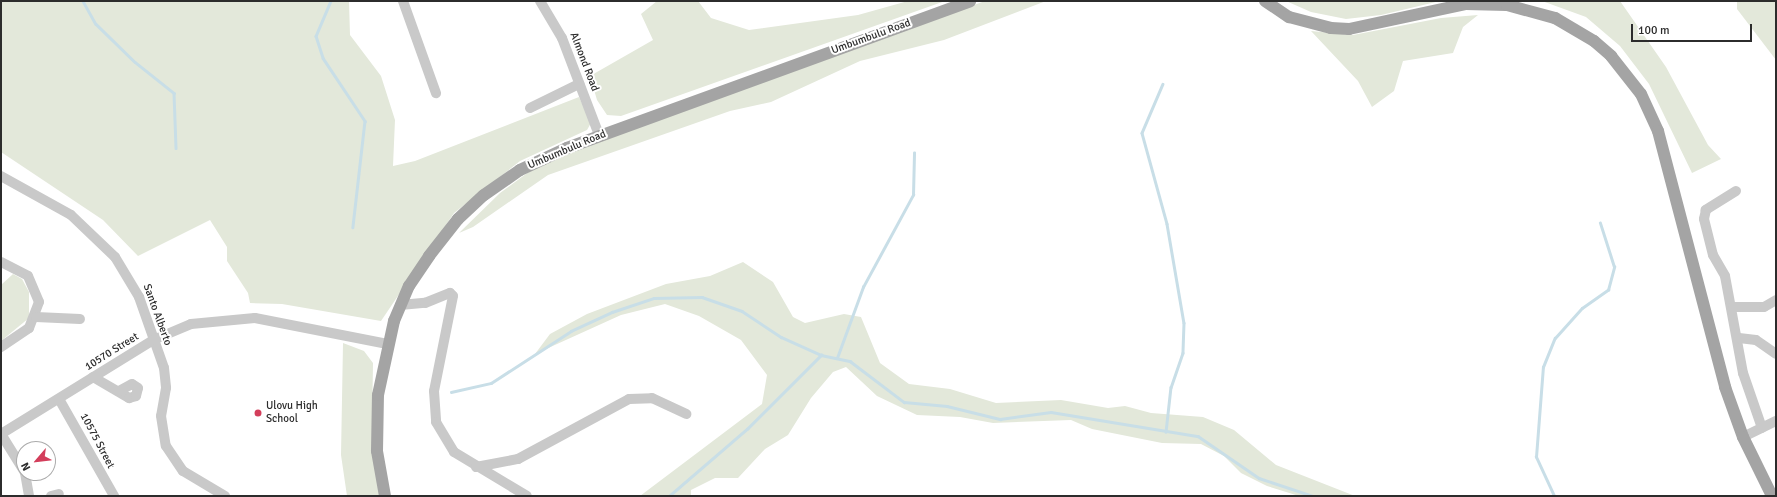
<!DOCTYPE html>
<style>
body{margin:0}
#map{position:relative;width:1777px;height:497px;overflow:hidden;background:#fff;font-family:Signika,sans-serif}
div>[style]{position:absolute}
.green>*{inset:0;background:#e3e8da}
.stream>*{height:2.5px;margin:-1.25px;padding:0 1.25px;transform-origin:1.25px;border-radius:1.25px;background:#c8dee7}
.minor>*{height:10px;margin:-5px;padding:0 5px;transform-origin:5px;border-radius:5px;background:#c9c9c9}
.major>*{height:12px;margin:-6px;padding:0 6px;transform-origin:6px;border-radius:6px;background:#a4a4a4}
.dots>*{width:11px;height:11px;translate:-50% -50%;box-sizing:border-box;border:2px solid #fff;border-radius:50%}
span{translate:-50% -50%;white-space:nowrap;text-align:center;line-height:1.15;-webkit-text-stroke:4px #fff;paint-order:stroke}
.street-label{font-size:11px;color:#2c2c2c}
.poi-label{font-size:11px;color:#2c2c2c}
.left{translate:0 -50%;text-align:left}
.frame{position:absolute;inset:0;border:2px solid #2c2c2c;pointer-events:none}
.north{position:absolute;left:16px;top:441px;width:40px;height:40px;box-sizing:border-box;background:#fff;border:1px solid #ababab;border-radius:50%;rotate:242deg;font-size:11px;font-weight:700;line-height:16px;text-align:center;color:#2c2c2c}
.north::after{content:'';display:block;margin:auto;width:14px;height:18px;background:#d33e5b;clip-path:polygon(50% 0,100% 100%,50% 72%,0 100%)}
.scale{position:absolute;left:1631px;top:24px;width:121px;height:18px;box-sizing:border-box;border:2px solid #2c2c2c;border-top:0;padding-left:5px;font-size:12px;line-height:14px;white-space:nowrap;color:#2c2c2c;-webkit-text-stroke:3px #fff;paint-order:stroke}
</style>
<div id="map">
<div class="green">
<div style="clip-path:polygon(1px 1px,349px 1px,350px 35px,381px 76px,395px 120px,393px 166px,415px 161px,579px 97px,591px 123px,587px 130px,520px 161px,454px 213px,381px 321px,282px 304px,250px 303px,248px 293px,227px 261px,227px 247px,210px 220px,138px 256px,103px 220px,1px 152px)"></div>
<div style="clip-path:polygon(657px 1px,698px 1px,711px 18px,749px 30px,858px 15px,908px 1px,945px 1px,621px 116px,607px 115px,597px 100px,590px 76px,653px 40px,641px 14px)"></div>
<div style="clip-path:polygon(985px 1px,1046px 1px,944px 40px,860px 61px,771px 102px,730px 111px,548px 175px,473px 227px,459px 233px,500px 193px,530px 171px,564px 153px)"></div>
<div style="clip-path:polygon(1286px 1px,1348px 2px,1440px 1px,1381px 15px,1346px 19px,1311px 12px)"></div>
<div style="clip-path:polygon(1542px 1px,1620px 1px,1666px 67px,1708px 145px,1721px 159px,1692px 173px,1649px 84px,1620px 46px,1586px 17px)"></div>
<div style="clip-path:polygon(1737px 1px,1776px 1px,1776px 60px,1737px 9px)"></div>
<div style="clip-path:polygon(1478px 15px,1463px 27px,1453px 53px,1403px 61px,1394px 91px,1372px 107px,1358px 81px,1311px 31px,1353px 35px,1441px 18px)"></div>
<div style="clip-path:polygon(743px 262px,773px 282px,793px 317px,805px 323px,844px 314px,861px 317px,880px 363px,909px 384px,950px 389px,996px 403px,1061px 400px,1108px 408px,1125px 406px,1151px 413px,1203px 417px,1234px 430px,1276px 465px,1355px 496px,1299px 496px,1267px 486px,1241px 473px,1224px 456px,1201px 444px,1162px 443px,1092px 429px,1071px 420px,993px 423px,960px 417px,917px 415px,877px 396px,846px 367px,833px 372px,811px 398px,788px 435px,765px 449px,738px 478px,715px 478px,691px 490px,691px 496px,640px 496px,762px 404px,767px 375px,741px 340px,699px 316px,665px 304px,621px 315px,535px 354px,550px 334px,587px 314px,666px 284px,710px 276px)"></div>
<div style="clip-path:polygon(13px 274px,22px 279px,29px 292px,29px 318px,1px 341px,1px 285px)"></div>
<div style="clip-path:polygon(343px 343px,364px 351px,373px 363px,372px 427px,382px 496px,347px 496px,341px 455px)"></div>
</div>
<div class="stream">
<div style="left:83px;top:1px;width:26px;rotate:61deg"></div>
<div style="left:96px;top:24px;width:54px;rotate:44.3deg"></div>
<div style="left:135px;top:62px;width:50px;rotate:38.5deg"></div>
<div style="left:174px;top:93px;width:55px;rotate:87.9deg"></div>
<div style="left:331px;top:1px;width:38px;rotate:113deg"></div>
<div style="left:316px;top:36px;width:23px;rotate:72deg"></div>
<div style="left:323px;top:58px;width:76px;rotate:56.3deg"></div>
<div style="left:365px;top:121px;width:107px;rotate:96.5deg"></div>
<div style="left:1163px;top:84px;width:53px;rotate:113.2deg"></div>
<div style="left:1142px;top:133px;width:94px;rotate:74.6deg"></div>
<div style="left:1167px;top:224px;width:100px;rotate:80.3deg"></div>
<div style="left:1184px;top:323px;width:30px;rotate:92deg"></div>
<div style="left:1183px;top:353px;width:36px;rotate:109deg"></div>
<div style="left:1171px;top:387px;width:45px;rotate:96.3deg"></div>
<div style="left:837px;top:358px;width:76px;rotate:-69.9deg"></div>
<div style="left:863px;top:287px;width:105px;rotate:-61.5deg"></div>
<div style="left:913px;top:195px;width:42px;rotate:-88.6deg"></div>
<div style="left:451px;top:392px;width:41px;rotate:-12.7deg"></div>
<div style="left:491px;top:383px;width:95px;rotate:-33deg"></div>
<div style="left:571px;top:331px;width:45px;rotate:-24.9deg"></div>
<div style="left:612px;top:312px;width:44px;rotate:-18.4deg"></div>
<div style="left:654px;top:298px;width:48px;rotate:-1.2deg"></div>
<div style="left:702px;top:297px;width:42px;rotate:19.3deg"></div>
<div style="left:742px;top:311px;width:47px;rotate:33.7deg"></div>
<div style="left:781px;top:337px;width:44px;rotate:24.2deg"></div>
<div style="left:821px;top:355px;width:30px;rotate:12deg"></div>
<div style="left:850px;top:361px;width:68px;rotate:37.2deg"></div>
<div style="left:904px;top:402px;width:43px;rotate:5.3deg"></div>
<div style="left:947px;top:406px;width:55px;rotate:13.8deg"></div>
<div style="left:1000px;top:419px;width:51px;rotate:-7.8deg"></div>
<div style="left:1051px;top:412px;width:149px;rotate:9.3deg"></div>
<div style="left:1198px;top:436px;width:74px;rotate:34.5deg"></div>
<div style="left:1259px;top:478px;width:57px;rotate:18.4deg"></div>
<div style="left:669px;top:496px;width:103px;rotate:-40.7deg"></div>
<div style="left:747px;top:429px;width:105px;rotate:-45deg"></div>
<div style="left:1554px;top:496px;width:43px;rotate:-114.8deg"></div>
<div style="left:1536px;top:457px;width:90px;rotate:-85.6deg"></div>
<div style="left:1543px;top:367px;width:31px;rotate:-68deg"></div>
<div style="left:1555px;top:338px;width:40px;rotate:-48deg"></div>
<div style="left:1582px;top:308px;width:32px;rotate:-35deg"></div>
<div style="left:1608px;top:290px;width:24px;rotate:-75deg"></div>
<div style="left:1614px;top:267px;width:46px;rotate:-107.7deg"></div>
</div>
<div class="minor">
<div style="left:403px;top:1px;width:98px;rotate:70.3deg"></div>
<div style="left:540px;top:1px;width:43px;rotate:59.3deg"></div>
<div style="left:562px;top:38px;width:104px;rotate:69.1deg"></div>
<div style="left:530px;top:108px;width:55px;rotate:-26.1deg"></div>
<div style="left:1px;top:176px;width:80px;rotate:29.1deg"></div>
<div style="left:71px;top:215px;width:61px;rotate:43.7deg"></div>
<div style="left:115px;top:257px;width:47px;rotate:59deg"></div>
<div style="left:139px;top:297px;width:75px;rotate:70.6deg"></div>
<div style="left:164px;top:368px;width:20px;rotate:84deg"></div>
<div style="left:166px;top:388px;width:28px;rotate:100deg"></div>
<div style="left:161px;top:416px;width:30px;rotate:81deg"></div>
<div style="left:166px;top:446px;width:30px;rotate:56deg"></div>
<div style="left:183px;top:471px;width:49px;rotate:30.8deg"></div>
<div style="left:1736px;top:191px;width:36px;rotate:148deg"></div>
<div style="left:1706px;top:210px;width:9px;rotate:103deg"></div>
<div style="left:1704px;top:219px;width:37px;rotate:76deg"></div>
<div style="left:1713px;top:255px;width:24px;rotate:60deg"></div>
<div style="left:1725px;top:276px;width:99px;rotate:79.5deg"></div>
<div style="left:1743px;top:373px;width:58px;rotate:70.9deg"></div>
<div style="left:1px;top:262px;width:30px;rotate:27deg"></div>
<div style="left:28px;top:276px;width:28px;rotate:67deg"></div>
<div style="left:39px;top:302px;width:28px;rotate:111deg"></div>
<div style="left:29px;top:328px;width:34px;rotate:146deg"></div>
<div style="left:400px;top:305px;width:25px;rotate:-5deg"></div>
<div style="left:425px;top:303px;width:27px;rotate:-22deg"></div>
<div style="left:450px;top:293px;width:4px;rotate:45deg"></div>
<div style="left:453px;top:296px;width:97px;rotate:101.3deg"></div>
<div style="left:434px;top:391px;width:31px;rotate:86deg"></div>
<div style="left:436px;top:422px;width:35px;rotate:59deg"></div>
<div style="left:454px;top:452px;width:85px;rotate:31.1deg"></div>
<div style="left:1733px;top:307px;width:31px"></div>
<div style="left:1764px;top:307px;width:14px;rotate:-30deg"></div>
<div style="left:36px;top:317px;width:44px;rotate:2.6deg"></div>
<div style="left:1739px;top:338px;width:17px;rotate:7deg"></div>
<div style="left:1756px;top:340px;width:24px;rotate:35deg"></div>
<div style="left:93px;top:377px;width:42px;rotate:30.3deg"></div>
<div style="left:129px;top:398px;width:7px;rotate:-16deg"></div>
<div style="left:136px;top:396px;width:8px;rotate:-76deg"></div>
<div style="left:138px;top:388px;width:7px;rotate:-146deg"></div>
<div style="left:132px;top:384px;width:15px;rotate:152deg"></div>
<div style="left:59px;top:399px;width:112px;rotate:60.4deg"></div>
<div style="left:1px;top:434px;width:179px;rotate:-31.7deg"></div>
<div style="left:153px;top:340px;width:41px;rotate:-22.8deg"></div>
<div style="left:191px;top:324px;width:64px;rotate:-5.4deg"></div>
<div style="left:255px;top:318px;width:135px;rotate:11.1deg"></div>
<div style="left:1px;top:434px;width:44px;rotate:58.1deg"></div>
<div style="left:1743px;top:437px;width:37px;rotate:-26deg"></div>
<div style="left:476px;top:467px;width:43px;rotate:-10.8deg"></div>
<div style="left:518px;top:459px;width:126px;rotate:-28.4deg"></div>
<div style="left:629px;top:399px;width:23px;rotate:-2deg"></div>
<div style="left:652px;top:398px;width:38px;rotate:25deg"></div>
<div style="left:25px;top:473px;width:23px;rotate:80deg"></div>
<div style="left:51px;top:496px;width:8px;rotate:-14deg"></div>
</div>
<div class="major">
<div style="left:1265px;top:1px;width:29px;rotate:34deg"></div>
<div style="left:1289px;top:17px;width:43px;rotate:14.7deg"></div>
<div style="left:1331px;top:28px;width:18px;rotate:3deg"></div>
<div style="left:1349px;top:29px;width:120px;rotate:-12.1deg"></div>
<div style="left:1466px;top:4px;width:41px;rotate:1.4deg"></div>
<div style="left:1507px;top:5px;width:50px;rotate:15.2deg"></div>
<div style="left:1555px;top:18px;width:45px;rotate:30.5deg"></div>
<div style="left:1594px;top:41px;width:23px;rotate:41deg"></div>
<div style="left:1611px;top:56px;width:48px;rotate:51.7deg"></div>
<div style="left:1641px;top:94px;width:41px;rotate:65.3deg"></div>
<div style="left:1658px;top:131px;width:265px;rotate:75.3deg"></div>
<div style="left:1725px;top:387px;width:53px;rotate:70.2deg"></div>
<div style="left:1743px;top:437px;width:66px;rotate:63.8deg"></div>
<div style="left:385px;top:496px;width:46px;rotate:-100.1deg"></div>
<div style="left:377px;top:451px;width:56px;rotate:-89deg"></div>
<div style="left:378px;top:395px;width:76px;rotate:-77.8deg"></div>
<div style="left:394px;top:321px;width:38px;rotate:-67deg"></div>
<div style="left:409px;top:286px;width:36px;rotate:-56deg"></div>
<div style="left:429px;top:256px;width:47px;rotate:-51.9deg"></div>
<div style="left:458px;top:219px;width:35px;rotate:-43deg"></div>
<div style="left:484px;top:195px;width:44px;rotate:-34.8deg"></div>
<div style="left:520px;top:170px;width:52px;rotate:-25.1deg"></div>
<div style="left:567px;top:148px;width:429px;rotate:-20deg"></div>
</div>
<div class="dots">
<div style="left:258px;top:413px;background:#d33e5b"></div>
</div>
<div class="street-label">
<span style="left:871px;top:37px;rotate:-20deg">Umbumbulu Road</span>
<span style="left:584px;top:62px;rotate:69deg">Almond Road</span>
<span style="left:567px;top:150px;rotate:-23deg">Umbumbulu Road</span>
<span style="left:157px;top:315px;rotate:70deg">Santo Alberto</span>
<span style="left:112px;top:352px;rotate:-32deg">10570 Street</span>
<span style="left:97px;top:441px;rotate:62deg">10575 Street</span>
</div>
<div class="poi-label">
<span class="left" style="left:266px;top:413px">Ulovu High<br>School</span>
</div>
<div class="frame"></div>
<div class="north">N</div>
<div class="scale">100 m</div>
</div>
